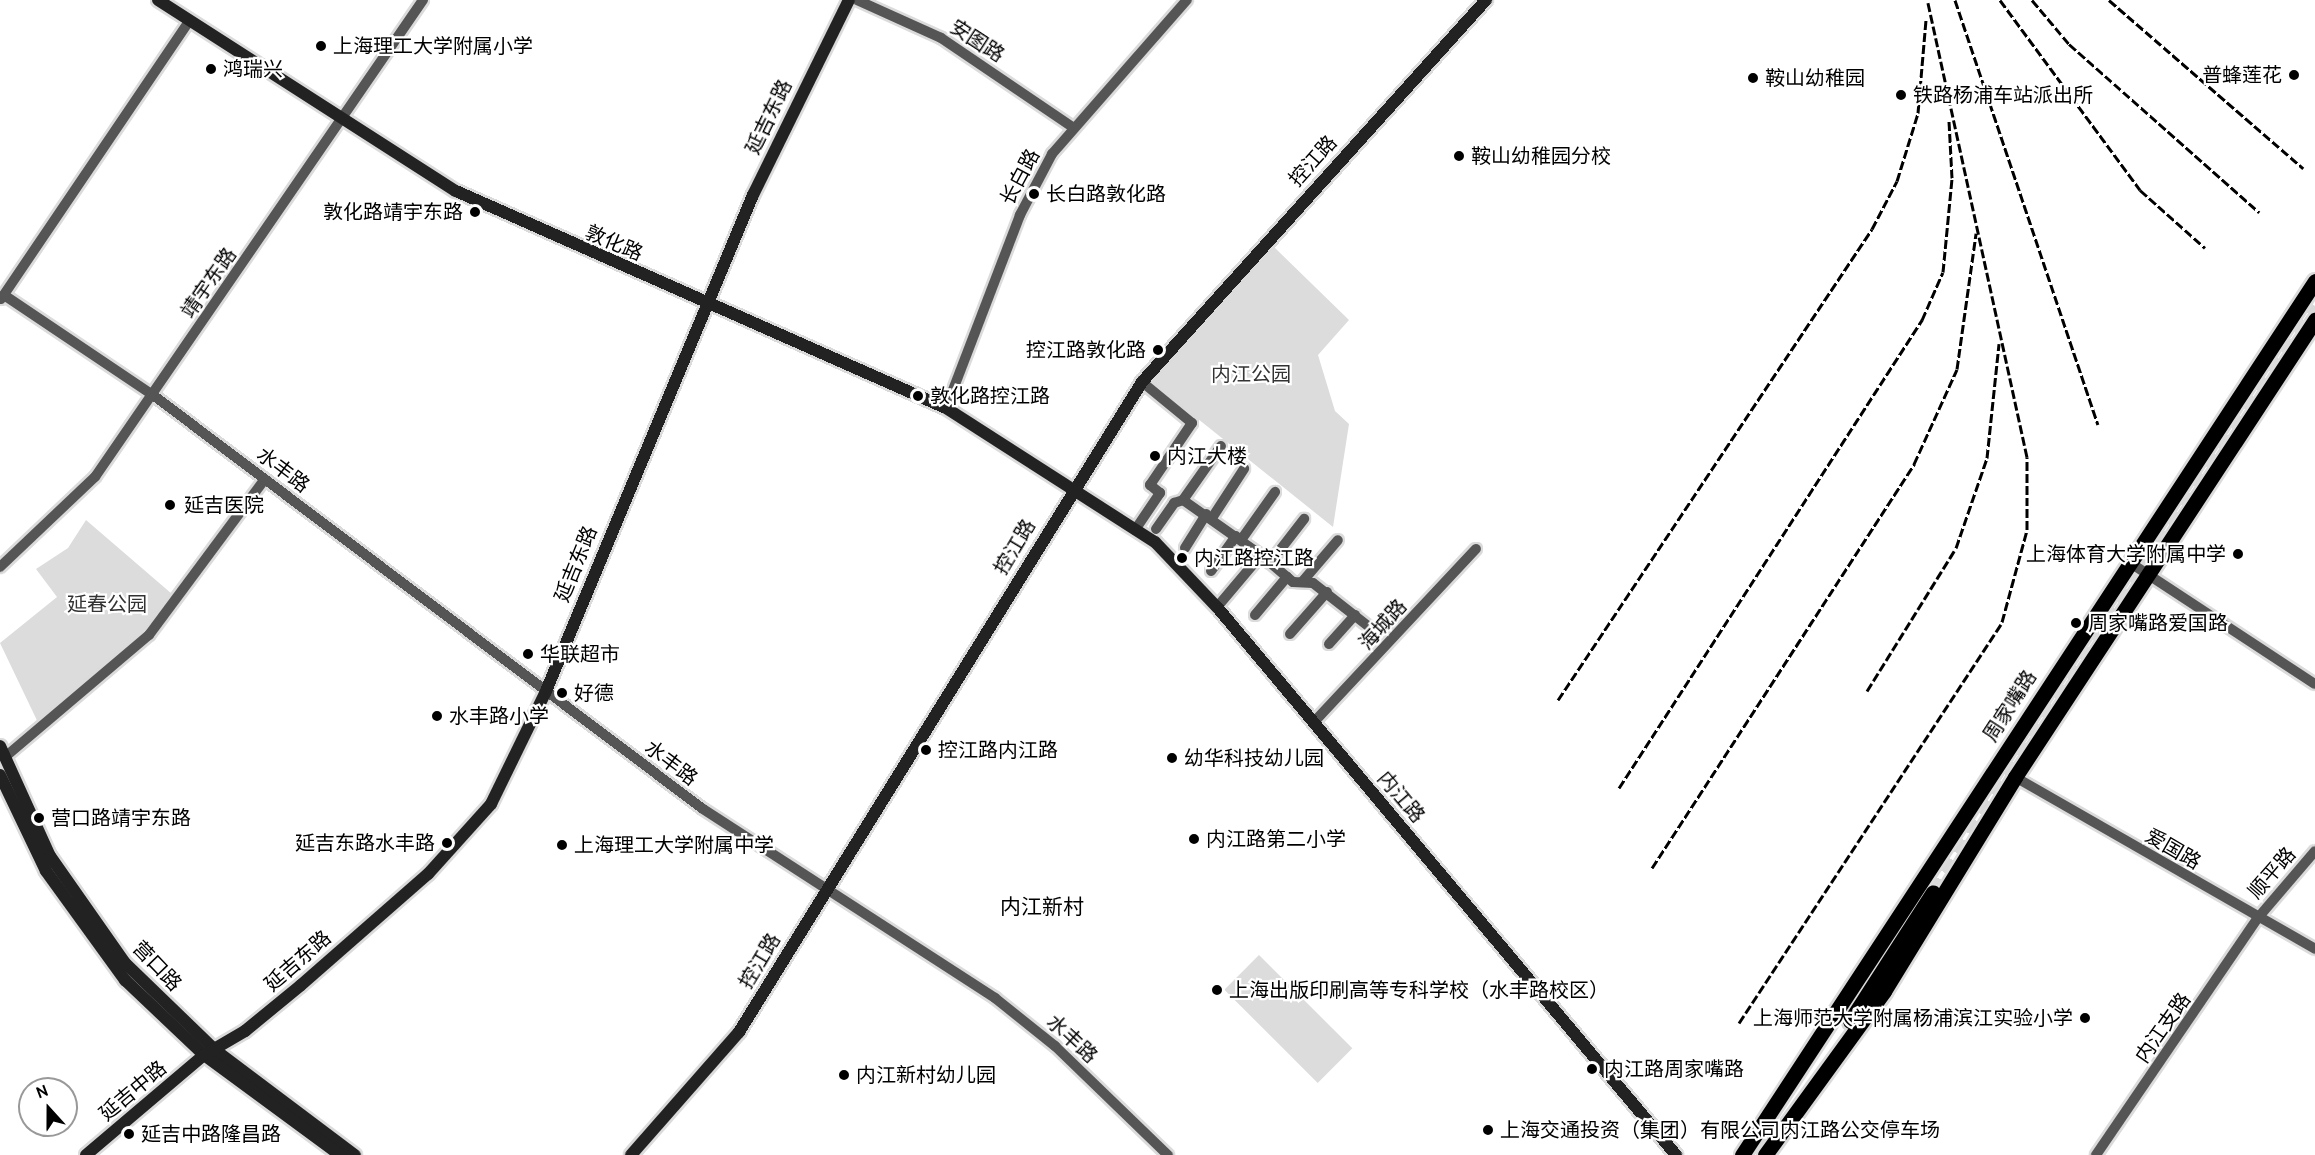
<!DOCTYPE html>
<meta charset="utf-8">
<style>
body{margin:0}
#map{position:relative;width:2315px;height:1155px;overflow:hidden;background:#fff;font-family:Cabin,"Noto Sans SC",sans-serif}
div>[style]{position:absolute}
.green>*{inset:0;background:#dcdcdc;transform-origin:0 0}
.primary-tunnel>*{height:15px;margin-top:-7.5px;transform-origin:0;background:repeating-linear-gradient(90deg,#d9d9d9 0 15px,transparent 0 23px)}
.roads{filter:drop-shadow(2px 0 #dbdbdb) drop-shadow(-2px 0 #dbdbdb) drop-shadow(0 2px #dbdbdb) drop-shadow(0 -2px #dbdbdb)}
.street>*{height:10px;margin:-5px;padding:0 5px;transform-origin:5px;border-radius:5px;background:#555}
.secondary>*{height:12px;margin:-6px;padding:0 6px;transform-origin:6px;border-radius:6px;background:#222}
.primary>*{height:15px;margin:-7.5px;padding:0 7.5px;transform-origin:7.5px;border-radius:7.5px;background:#000}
.rail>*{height:3px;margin-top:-1.5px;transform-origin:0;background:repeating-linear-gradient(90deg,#000 0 9px,transparent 0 12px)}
.dots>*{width:16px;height:16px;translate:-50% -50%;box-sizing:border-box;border:3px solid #fff;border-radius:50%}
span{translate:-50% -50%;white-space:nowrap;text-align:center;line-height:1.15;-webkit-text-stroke:4.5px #fff;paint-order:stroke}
.street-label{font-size:20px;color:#000}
.poi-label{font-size:20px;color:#000}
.left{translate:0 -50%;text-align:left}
.right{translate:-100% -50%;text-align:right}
.park-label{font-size:20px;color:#333}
.neighbourhood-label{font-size:21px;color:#000}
.north{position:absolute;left:18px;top:1077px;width:60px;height:60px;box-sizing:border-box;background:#fff;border:2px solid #999;border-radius:50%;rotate:339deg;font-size:16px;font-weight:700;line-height:24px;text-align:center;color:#000}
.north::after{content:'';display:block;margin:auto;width:21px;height:27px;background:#000;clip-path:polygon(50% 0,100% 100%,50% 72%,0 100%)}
</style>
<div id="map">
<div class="green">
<div style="clip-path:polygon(1274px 247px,1349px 320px,1318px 355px,1335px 411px,1349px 424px,1333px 527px,1152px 382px)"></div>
<div style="clip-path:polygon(86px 520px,172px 594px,128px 658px,43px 733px,0 643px,57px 597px,36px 569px,68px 548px)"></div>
<div style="left:1259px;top:955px;width:132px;height:49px;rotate:45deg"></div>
</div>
<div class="primary-tunnel">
<div style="left:1933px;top:892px;width:700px;rotate:-56.95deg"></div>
</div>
<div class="roads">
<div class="street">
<div style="left:857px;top:0;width:92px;rotate:24.3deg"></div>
<div style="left:941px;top:38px;width:157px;rotate:34.1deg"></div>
<div style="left:4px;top:295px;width:179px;rotate:33.9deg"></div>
<div style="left:153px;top:395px;width:688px;rotate:36.97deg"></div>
<div style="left:703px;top:809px;width:348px;rotate:32.9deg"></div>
<div style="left:995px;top:998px;width:77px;rotate:38.7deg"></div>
<div style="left:1055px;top:1046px;width:157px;rotate:44deg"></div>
<div style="left:1px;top:299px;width:336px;rotate:-55.9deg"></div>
<div style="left:946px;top:408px;width:207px;rotate:-69deg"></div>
<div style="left:1020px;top:215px;width:69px;rotate:-62.3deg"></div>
<div style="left:1052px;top:154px;width:205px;rotate:-48.8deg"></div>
<div style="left:1183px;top:500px;width:66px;rotate:-54.9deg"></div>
<div style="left:1212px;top:518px;width:59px;rotate:-56.9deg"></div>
<div style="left:1156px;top:529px;width:32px;rotate:-55deg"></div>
<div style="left:1174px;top:503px;width:9px;rotate:-18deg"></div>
<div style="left:1183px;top:500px;width:95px;rotate:35.2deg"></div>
<div style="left:1261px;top:555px;width:68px;rotate:130.2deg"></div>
<div style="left:1135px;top:530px;width:45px;rotate:-56deg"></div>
<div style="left:1160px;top:493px;width:13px;rotate:-141deg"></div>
<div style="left:1150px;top:485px;width:75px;rotate:-55.9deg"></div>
<div style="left:1192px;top:423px;width:65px;rotate:-140.6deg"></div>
<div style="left:1241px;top:540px;width:59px;rotate:-54.7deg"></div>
<div style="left:1185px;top:548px;width:40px;rotate:-58deg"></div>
<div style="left:1261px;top:555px;width:42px;rotate:40.2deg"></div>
<div style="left:1293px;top:582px;width:20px;rotate:3deg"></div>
<div style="left:1313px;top:583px;width:70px;rotate:38deg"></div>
<div style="left:2129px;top:562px;width:222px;rotate:33.3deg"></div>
<div style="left:1270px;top:563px;width:56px;rotate:-52.3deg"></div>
<div style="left:0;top:567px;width:131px;rotate:-43.5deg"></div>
<div style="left:95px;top:477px;width:579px;rotate:-55.49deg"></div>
<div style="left:1211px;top:571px;width:43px;rotate:-54.5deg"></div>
<div style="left:1302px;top:582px;width:55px;rotate:-49.4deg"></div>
<div style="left:1255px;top:615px;width:50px;rotate:-49.9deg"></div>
<div style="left:1290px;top:634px;width:56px;rotate:-48.6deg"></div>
<div style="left:1329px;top:644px;width:39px;rotate:-48deg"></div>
<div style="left:1314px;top:722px;width:237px;rotate:-46.9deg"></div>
<div style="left:5px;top:757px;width:189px;rotate:-40.3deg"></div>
<div style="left:149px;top:635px;width:194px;rotate:-53.4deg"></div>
<div style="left:2015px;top:777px;width:346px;rotate:29.8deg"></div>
<div style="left:2096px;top:1155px;width:286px;rotate:-55.7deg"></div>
<div style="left:2257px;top:919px;width:89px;rotate:-49.5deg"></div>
</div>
<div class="secondary">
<div style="left:158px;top:0;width:354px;rotate:32.7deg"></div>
<div style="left:456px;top:191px;width:536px;rotate:23.89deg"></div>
<div style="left:946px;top:408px;width:248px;rotate:32.7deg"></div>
<div style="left:1155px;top:542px;width:90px;rotate:46.4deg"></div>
<div style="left:1217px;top:607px;width:715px;rotate:50.05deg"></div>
<div style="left:0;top:746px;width:121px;rotate:65.6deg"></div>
<div style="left:50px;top:856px;width:131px;rotate:55deg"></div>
<div style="left:125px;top:963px;width:125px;rotate:44deg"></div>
<div style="left:215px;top:1050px;width:175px;rotate:36.9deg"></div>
<div style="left:0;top:775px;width:106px;rotate:64.4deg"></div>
<div style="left:46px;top:871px;width:135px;rotate:54.1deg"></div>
<div style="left:125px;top:980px;width:109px;rotate:43.5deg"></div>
<div style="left:204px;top:1055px;width:169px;rotate:36.3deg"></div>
<div style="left:86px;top:1155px;width:155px;rotate:-40.3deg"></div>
<div style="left:204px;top:1055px;width:48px;rotate:-30.3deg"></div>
<div style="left:245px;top:1031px;width:72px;rotate:-39.4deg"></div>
<div style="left:301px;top:985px;width:169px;rotate:-41.2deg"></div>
<div style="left:428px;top:874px;width:94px;rotate:-48deg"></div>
<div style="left:491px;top:804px;width:126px;rotate:-64deg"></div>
<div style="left:546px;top:691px;width:537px;rotate:-67.35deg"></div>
<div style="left:753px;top:195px;width:217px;rotate:-63.8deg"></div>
<div style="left:631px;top:1155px;width:164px;rotate:-48.7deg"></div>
<div style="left:739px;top:1032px;width:765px;rotate:-58.2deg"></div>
<div style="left:1142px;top:382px;width:514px;rotate:-48deg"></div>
</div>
<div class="primary">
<div style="left:1850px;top:1021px;width:153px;rotate:-57.2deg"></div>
<div style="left:1742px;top:1155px;width:1045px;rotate:-56.75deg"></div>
<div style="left:1765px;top:1155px;width:203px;rotate:-54deg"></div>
<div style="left:1884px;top:991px;width:251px;rotate:-58.5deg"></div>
<div style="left:2015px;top:777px;width:547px;rotate:-56.72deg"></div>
</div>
</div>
<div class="rail">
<div style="left:1955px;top:0;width:448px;rotate:71.4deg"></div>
<div style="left:2000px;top:0;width:236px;rotate:53.6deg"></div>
<div style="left:2140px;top:190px;width:87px;rotate:41.7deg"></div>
<div style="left:2032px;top:0;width:57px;rotate:49.9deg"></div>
<div style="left:2069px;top:44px;width:254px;rotate:41.5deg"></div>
<div style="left:2109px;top:0;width:257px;rotate:40.9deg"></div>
<div style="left:1867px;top:691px;width:168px;rotate:-58.1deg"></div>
<div style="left:1956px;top:548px;width:95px;rotate:-71deg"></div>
<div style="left:1987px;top:458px;width:115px;rotate:-84deg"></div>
<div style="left:1558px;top:700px;width:566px;rotate:-56.31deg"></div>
<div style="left:1872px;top:229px;width:54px;rotate:-62.5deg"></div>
<div style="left:1897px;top:181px;width:71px;rotate:-72.8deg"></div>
<div style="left:1918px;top:113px;width:94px;rotate:-85.1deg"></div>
<div style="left:1619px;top:788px;width:558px;rotate:-57.08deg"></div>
<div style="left:1922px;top:320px;width:52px;rotate:-66.4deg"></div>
<div style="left:1943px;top:272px;width:94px;rotate:-84.5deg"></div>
<div style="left:1952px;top:178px;width:57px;rotate:-93deg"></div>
<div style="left:1652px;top:868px;width:482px;rotate:-57deg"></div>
<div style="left:1914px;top:464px;width:104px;rotate:-65.6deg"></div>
<div style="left:1957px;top:369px;width:137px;rotate:-82deg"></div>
<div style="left:1739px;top:1023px;width:480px;rotate:-56.7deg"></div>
<div style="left:2002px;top:622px;width:95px;rotate:-74.8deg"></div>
<div style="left:2027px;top:530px;width:73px;rotate:-90deg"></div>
<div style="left:2027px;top:457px;width:468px;rotate:-102.3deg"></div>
</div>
<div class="dots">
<div style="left:321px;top:46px;background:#000"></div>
<div style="left:211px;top:69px;background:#000"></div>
<div style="left:2294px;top:75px;background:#000"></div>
<div style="left:1753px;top:78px;background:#000"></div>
<div style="left:1901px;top:95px;background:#000"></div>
<div style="left:1459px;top:156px;background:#000"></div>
<div style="left:1034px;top:194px;background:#000"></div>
<div style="left:475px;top:212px;background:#000"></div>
<div style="left:1158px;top:350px;background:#000"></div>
<div style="left:918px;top:396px;background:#000"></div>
<div style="left:1155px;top:456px;background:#000"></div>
<div style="left:170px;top:505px;background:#000"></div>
<div style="left:2238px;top:554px;background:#000"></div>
<div style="left:1182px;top:558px;background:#000"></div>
<div style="left:2076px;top:623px;background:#000"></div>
<div style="left:528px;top:654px;background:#000"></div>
<div style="left:562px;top:693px;background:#000"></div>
<div style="left:437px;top:716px;background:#000"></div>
<div style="left:926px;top:750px;background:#000"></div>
<div style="left:1172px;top:758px;background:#000"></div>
<div style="left:39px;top:818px;background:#000"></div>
<div style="left:1194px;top:839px;background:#000"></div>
<div style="left:447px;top:843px;background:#000"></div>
<div style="left:562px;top:845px;background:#000"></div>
<div style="left:1217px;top:990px;background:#000"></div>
<div style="left:2085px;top:1018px;background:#000"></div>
<div style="left:1592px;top:1069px;background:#000"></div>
<div style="left:844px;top:1075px;background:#000"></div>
<div style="left:1488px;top:1130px;background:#000"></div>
<div style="left:129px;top:1134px;background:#000"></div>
</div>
<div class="street-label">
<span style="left:977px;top:41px;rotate:33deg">安图路</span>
<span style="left:769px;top:117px;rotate:-64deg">延吉东路</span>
<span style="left:1313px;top:161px;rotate:-48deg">控江路</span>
<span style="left:1020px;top:177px;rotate:-62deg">长白路</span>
<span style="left:614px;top:243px;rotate:23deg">敦化路</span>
<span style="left:209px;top:283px;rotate:-55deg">靖宇东路</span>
<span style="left:283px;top:470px;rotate:37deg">水丰路</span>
<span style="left:1015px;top:547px;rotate:-59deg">控江路</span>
<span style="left:576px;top:564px;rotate:-68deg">延吉东路</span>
<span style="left:1383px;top:625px;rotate:-48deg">海城路</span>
<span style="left:2010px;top:706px;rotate:-57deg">周家嘴路</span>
<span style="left:671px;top:763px;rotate:37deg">水丰路</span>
<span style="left:1401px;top:797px;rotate:50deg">内江路</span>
<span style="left:2173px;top:849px;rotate:30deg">爱国路</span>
<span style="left:2272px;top:873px;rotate:-49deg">顺平路</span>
<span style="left:298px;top:961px;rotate:-41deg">延吉东路</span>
<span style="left:760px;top:961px;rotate:-59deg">控江路</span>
<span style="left:157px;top:966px;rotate:46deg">营口路</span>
<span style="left:2163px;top:1028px;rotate:-55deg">内江支路</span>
<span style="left:1072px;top:1039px;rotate:43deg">水丰路</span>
<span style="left:133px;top:1091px;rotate:-40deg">延吉中路</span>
</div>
<div class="poi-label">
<span class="left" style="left:333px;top:46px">上海理工大学附属小学</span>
<span class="left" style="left:223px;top:69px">鸿瑞兴</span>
<span class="right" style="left:2282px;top:75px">普蜂莲花</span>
<span class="left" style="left:1765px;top:78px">鞍山幼稚园</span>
<span class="left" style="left:1913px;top:95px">铁路杨浦车站派出所</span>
<span class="left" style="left:1471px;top:156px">鞍山幼稚园分校</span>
<span class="left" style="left:1046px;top:194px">长白路敦化路</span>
<span class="right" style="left:463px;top:212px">敦化路靖宇东路</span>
<span class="right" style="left:1146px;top:350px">控江路敦化路</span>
<span class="left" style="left:930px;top:396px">敦化路控江路</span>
<span class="left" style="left:1167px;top:456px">内江大楼</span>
<span class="left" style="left:184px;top:505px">延吉医院</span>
<span class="right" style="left:2226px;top:554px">上海体育大学附属中学</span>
<span class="left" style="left:1194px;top:558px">内江路控江路</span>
<span class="left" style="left:2088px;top:623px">周家嘴路爱国路</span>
<span class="left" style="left:540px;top:654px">华联超市</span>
<span class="left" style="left:574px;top:693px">好德</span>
<span class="left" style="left:449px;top:716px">水丰路小学</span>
<span class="left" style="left:938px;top:750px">控江路内江路</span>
<span class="left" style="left:1184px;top:758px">幼华科技幼儿园</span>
<span class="left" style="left:51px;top:818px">营口路靖宇东路</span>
<span class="left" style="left:1206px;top:839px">内江路第二小学</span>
<span class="right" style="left:435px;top:843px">延吉东路水丰路</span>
<span class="left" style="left:574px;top:845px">上海理工大学附属中学</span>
<span class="left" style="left:1229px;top:990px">上海出版印刷高等专科学校（水丰路校区）</span>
<span class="right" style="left:2073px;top:1018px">上海师范大学附属杨浦滨江实验小学</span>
<span class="left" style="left:1604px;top:1069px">内江路周家嘴路</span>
<span class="left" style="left:856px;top:1075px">内江新村幼儿园</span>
<span class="left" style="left:1500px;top:1130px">上海交通投资（集团）有限公司内江路公交停车场</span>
<span class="left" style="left:141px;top:1134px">延吉中路隆昌路</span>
</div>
<div class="park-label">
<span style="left:1251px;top:374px">内江公园</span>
<span style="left:107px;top:604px">延春公园</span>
</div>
<div class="neighbourhood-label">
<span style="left:1042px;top:907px">内江新村</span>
</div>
<div class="north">N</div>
</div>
